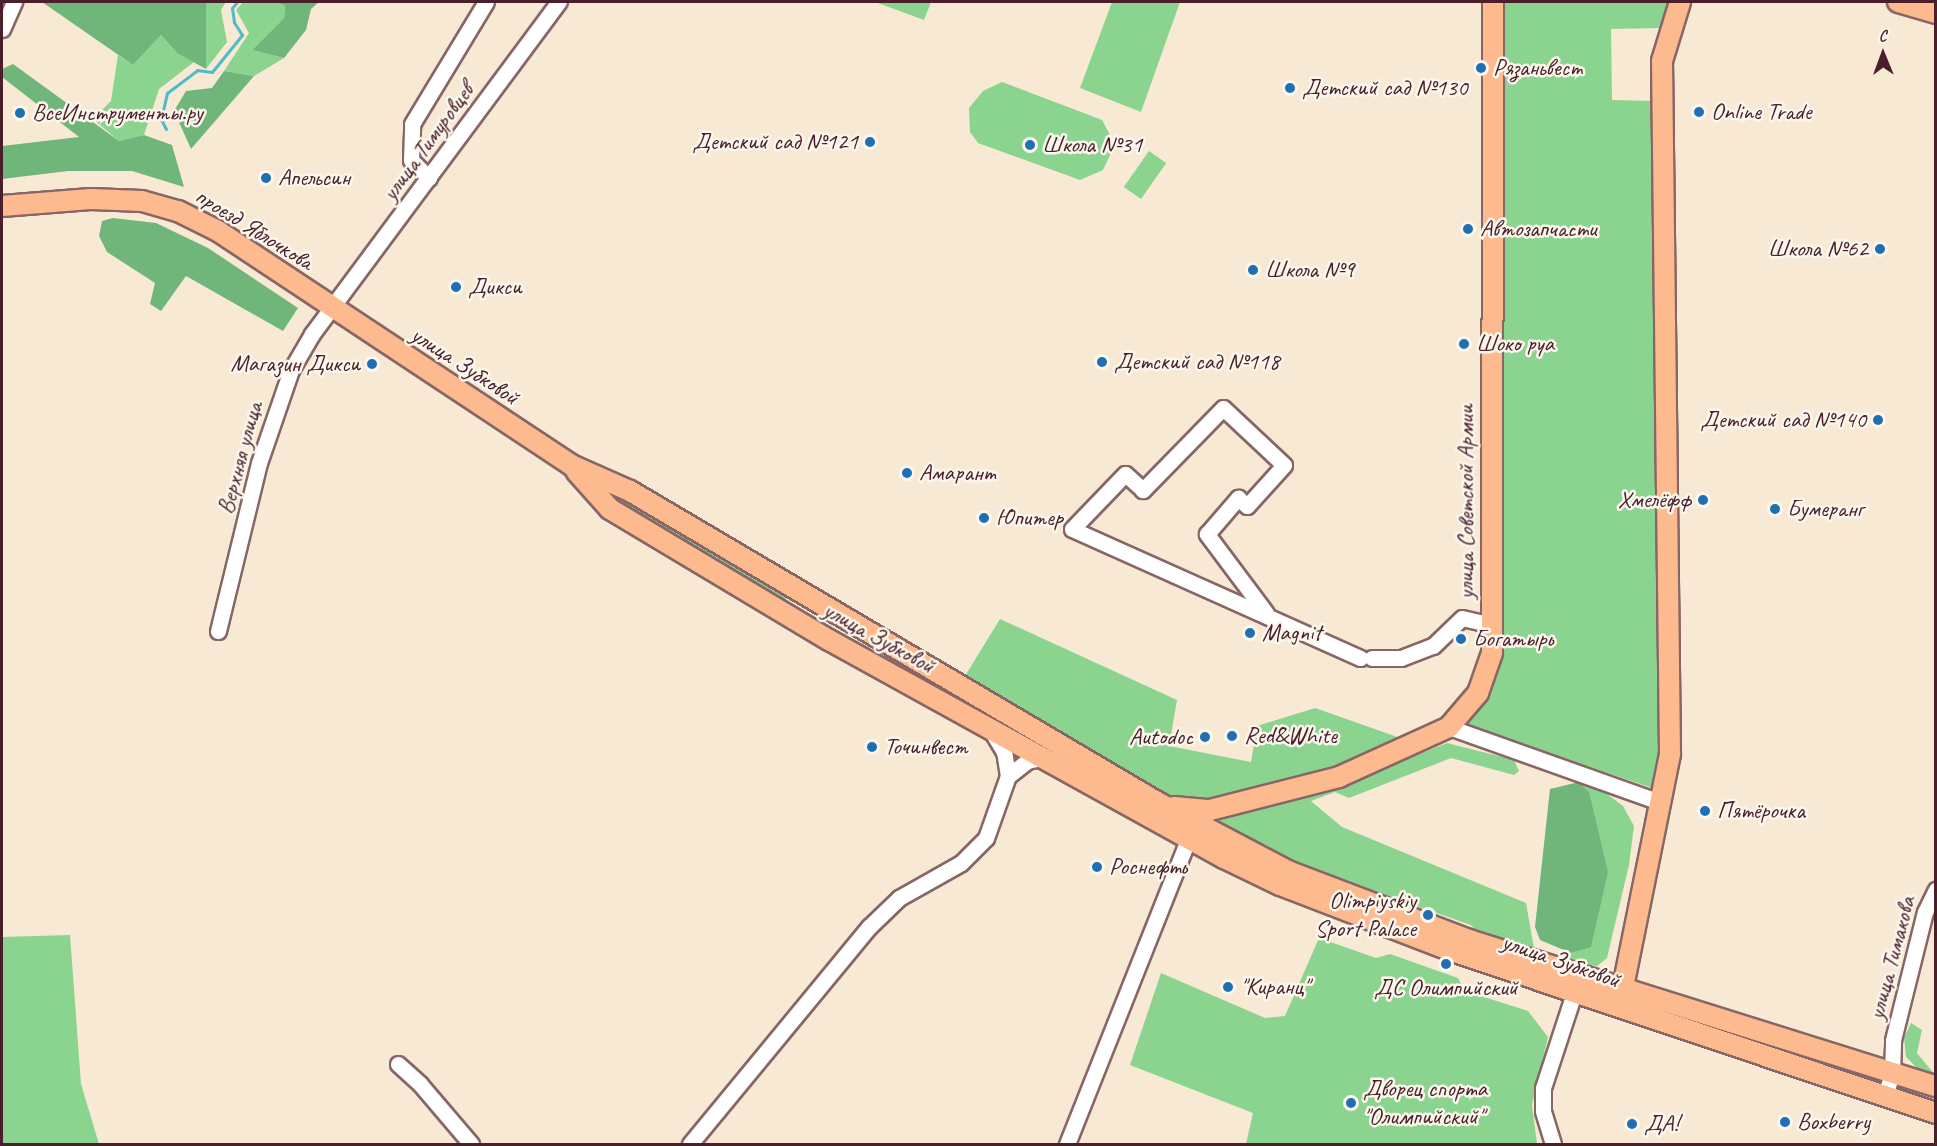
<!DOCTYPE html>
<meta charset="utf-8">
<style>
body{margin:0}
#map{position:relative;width:1937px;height:1146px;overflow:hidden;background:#f7e9d3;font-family:Caveat,sans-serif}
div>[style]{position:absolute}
.green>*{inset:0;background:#8bd48f;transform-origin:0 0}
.forest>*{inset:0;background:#70b67a}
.stream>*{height:3px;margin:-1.5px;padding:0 1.5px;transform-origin:1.5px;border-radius:1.5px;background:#4fbbca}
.roads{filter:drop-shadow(2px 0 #876666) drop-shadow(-2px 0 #876666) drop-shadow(0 2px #876666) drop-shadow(0 -2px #876666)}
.minor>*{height:15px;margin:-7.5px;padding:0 7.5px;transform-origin:7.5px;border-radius:7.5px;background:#fff}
.major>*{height:20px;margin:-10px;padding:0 10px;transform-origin:10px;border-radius:10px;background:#fcba8e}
.dots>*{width:16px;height:16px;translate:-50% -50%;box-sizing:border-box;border:3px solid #fbf7ec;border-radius:50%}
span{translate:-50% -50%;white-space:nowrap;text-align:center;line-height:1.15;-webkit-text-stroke:5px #fbf7ec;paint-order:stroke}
.poi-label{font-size:24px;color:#4a1f2b}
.left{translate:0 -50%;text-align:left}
.right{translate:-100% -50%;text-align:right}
.street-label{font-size:24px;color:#4a1f2b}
.frame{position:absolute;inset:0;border:3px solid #4a1f2b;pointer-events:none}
.north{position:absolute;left:1853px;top:24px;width:60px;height:60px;-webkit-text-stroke:4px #fbf7ec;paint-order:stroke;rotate:359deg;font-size:16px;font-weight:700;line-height:24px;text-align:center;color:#4a1f2b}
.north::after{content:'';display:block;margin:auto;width:21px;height:27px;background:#4a1f2b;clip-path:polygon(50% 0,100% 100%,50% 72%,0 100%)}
</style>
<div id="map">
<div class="green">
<div style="clip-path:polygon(206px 2px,226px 2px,221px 10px,227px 42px,206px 69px)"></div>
<div style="clip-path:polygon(243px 2px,276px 2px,285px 6px,284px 18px,252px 50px,284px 58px,254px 76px,224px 71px,249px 33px,236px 10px)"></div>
<div style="clip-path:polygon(875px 2px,931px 2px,924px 20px)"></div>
<div style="clip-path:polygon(1112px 2px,1180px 2px,1141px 112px,1080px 88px)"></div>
<div style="clip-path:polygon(1500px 2px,1668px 2px,1660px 28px,1611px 29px,1612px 100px,1654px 101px,1664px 758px,1655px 789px,1463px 724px,1486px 697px)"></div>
<div style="clip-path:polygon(161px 35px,176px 52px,194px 62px,159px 89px,144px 135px,119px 141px,93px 119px,111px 101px,118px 55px,133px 65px)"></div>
<div style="clip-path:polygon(1002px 82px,1102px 120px,1110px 135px,1112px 151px,1103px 170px,1080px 180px,978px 143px,970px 132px,969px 108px,983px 91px)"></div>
<div style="left:1149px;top:151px;width:21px;height:44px;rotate:35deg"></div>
<div style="clip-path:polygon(625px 499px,785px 589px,787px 598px,778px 602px,622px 506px)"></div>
<div style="clip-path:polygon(1000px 619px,1177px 700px,1169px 746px,1251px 762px,1257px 726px,1315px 708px,1406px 740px,1337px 769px,1210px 800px,1168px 799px,965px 676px)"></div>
<div style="clip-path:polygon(1447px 743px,1514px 760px,1519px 771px,1514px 775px,1451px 758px,1349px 798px,1335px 792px,1311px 801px,1342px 827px,1526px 903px,1534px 948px,1477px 933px,1471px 925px,1402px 901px,1386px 902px,1231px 836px,1213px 817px,1342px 785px)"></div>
<div style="clip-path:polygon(1579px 782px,1603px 791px,1623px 806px,1634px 826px,1629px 865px,1607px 958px,1597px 966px,1569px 961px,1571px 953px,1591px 946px,1589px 792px)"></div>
<div style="clip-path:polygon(70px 935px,81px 1084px,99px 1144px,2px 1144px,2px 937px)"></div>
<div style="clip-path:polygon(1319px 938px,1376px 958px,1390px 954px,1458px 978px,1465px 991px,1528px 1011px,1548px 1037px,1532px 1105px,1537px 1144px,1246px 1144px,1253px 1113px,1130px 1065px,1161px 973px,1265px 1018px,1285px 1016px)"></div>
<div style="clip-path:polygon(1659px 1009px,1875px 1077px,1868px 1083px)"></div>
<div style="clip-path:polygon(1911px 1023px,1922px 1030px,1917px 1053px,1935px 1075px,1935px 1081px,1923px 1074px,1906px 1057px,1904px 1038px)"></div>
</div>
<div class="forest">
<div style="clip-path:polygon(42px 2px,206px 2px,206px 69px,177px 53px,161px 35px,133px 65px)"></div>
<div style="clip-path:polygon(276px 2px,319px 2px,311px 9px,306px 30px,284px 58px,252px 50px,284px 18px,285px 6px)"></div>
<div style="clip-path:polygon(13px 64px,119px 141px,144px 135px,172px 145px,184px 187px,132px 171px,68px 171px,2px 179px,2px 146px,79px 137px,2px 77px,2px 69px)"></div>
<div style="clip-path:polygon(224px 71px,254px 76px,191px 149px,174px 111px,186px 91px,212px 88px)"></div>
<div style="clip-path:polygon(113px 218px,156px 223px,208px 248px,298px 308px,283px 331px,186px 276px,161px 311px,150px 304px,155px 283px,107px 252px,99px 236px,102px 221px)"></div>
<div style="clip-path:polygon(1579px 782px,1589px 792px,1608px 872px,1591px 947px,1571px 953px,1540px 940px,1535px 927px,1550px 789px)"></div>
</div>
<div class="stream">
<div style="left:166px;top:129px;width:11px;rotate:-117deg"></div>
<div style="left:161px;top:119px;width:27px;rotate:-77deg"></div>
<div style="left:167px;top:93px;width:38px;rotate:-37deg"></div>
<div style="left:197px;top:70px;width:15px;rotate:8deg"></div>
<div style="left:212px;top:72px;width:48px;rotate:-51deg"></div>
<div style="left:242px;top:35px;width:15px;rotate:-122deg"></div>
<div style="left:234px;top:22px;width:14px;rotate:-98deg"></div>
<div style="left:232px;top:8px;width:8px;rotate:-50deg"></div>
</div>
<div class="roads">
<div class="minor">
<div style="left:2px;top:29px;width:30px;rotate:-66deg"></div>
<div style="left:429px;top:178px;width:25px;rotate:-135deg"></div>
<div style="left:411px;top:160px;width:36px;rotate:-88deg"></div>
<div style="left:412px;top:124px;width:143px;rotate:-58.8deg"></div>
<div style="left:1266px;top:613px;width:99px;rotate:-126.8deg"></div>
<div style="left:1207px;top:534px;width:48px;rotate:-49.3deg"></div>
<div style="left:1238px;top:498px;width:12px;rotate:42deg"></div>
<div style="left:1247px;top:506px;width:55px;rotate:-47.9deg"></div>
<div style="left:1284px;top:465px;width:83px;rotate:-136.9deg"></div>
<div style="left:1223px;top:408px;width:115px;rotate:134.3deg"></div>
<div style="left:1143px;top:490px;width:24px;rotate:-138deg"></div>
<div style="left:1125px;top:474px;width:76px;rotate:133.9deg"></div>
<div style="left:1072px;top:529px;width:316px;rotate:24.1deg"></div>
<div style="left:218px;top:631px;width:173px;rotate:-76.3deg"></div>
<div style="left:259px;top:463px;width:98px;rotate:-71deg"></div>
<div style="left:291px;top:370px;width:42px;rotate:-59.7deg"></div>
<div style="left:312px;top:334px;width:414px;rotate:-53.4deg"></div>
<div style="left:1372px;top:658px;width:29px"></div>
<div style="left:1401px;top:658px;width:34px;rotate:-21deg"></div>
<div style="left:1433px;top:646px;width:40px;rotate:-44deg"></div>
<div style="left:1462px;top:618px;width:31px;rotate:13deg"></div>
<div style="left:1449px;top:727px;width:224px;rotate:19.6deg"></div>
<div style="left:1008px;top:776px;width:24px;rotate:-38deg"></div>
<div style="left:1027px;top:761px;width:14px;rotate:-12deg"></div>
<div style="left:398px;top:1064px;width:30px;rotate:42deg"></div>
<div style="left:420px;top:1084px;width:79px;rotate:49.6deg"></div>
<div style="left:1885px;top:1096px;width:24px;rotate:-73deg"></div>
<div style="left:1892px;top:1073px;width:33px;rotate:-88deg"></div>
<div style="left:1893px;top:1040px;width:132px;rotate:-76deg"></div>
<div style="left:1925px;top:912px;width:25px;rotate:-64deg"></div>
<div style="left:690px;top:1144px;width:281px;rotate:-50.5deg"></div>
<div style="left:869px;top:927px;width:42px;rotate:-44deg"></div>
<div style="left:899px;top:898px;width:71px;rotate:-29.4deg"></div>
<div style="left:961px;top:863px;width:35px;rotate:-45deg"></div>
<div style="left:986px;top:838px;width:66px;rotate:-70.5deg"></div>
<div style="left:1008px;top:776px;width:24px;rotate:-99deg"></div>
<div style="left:1004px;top:752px;width:26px;rotate:-121deg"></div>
<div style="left:1067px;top:1144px;width:329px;rotate:-68.3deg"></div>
<div style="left:1553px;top:1144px;width:34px;rotate:-107deg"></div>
<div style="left:1543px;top:1111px;width:23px;rotate:-90deg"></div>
<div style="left:1543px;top:1088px;width:100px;rotate:-71.9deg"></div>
</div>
<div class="major">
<div style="left:1898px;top:2px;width:40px;rotate:16deg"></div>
<div style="left:2px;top:206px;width:89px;rotate:-4.5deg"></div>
<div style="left:91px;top:199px;width:51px;rotate:2.2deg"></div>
<div style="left:142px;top:201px;width:37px;rotate:16deg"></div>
<div style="left:178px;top:211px;width:45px;rotate:26.6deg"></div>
<div style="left:218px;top:231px;width:424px;rotate:33.5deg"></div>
<div style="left:571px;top:465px;width:64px;rotate:23.8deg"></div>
<div style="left:630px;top:491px;width:612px;rotate:30.55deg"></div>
<div style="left:1157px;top:802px;width:150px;rotate:27.8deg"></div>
<div style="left:1290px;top:872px;width:191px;rotate:20.8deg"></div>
<div style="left:1469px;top:940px;width:489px;rotate:17.4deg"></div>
<div style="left:576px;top:471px;width:51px;rotate:48.2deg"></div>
<div style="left:610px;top:509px;width:255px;rotate:30.9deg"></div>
<div style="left:829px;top:640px;width:451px;rotate:28.9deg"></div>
<div style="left:1224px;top:858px;width:62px;rotate:25.7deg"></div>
<div style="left:1280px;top:885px;width:181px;rotate:21deg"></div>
<div style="left:1449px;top:950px;width:514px;rotate:18.51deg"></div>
<div style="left:1174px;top:807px;width:36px;rotate:5deg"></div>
<div style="left:1210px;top:810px;width:133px;rotate:-14.3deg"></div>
<div style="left:1339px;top:777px;width:121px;rotate:-24.4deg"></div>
<div style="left:1449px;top:727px;width:45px;rotate:-49.5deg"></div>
<div style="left:1478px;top:693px;width:42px;rotate:-70.7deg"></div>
<div style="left:1492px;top:653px;width:651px;rotate:-89.91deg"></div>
<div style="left:1620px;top:1002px;width:253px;rotate:-78.6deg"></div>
<div style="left:1670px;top:754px;width:693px;rotate:-90.66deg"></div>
<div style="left:1662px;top:61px;width:62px;rotate:-73deg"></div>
</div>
</div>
<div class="dots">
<div style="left:1481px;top:68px;background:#1f6fb2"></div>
<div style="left:1290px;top:88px;background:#1f6fb2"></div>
<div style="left:1699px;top:112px;background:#1f6fb2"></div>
<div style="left:20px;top:113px;background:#1f6fb2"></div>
<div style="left:870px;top:142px;background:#1f6fb2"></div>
<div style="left:1030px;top:145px;background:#1f6fb2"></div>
<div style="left:266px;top:178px;background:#1f6fb2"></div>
<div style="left:1468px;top:229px;background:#1f6fb2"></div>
<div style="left:1880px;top:249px;background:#1f6fb2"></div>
<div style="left:1253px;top:270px;background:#1f6fb2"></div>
<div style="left:456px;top:287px;background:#1f6fb2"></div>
<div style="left:1464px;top:344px;background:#1f6fb2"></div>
<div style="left:1102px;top:362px;background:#1f6fb2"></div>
<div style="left:372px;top:364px;background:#1f6fb2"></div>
<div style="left:1878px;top:420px;background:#1f6fb2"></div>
<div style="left:907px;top:473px;background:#1f6fb2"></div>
<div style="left:1703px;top:500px;background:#1f6fb2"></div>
<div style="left:1775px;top:509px;background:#1f6fb2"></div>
<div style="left:984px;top:518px;background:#1f6fb2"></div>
<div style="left:1250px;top:633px;background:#1f6fb2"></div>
<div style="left:1461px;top:639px;background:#1f6fb2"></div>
<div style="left:1232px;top:736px;background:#1f6fb2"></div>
<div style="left:1205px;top:737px;background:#1f6fb2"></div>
<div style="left:872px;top:747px;background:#1f6fb2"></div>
<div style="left:1705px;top:811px;background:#1f6fb2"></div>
<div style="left:1097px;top:867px;background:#1f6fb2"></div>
<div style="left:1428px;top:915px;background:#1f6fb2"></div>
<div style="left:1446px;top:964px;background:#1f6fb2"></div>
<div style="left:1228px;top:987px;background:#1f6fb2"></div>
<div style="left:1351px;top:1103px;background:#1f6fb2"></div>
<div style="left:1785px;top:1122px;background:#1f6fb2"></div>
<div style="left:1632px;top:1124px;background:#1f6fb2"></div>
</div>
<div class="poi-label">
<span class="left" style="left:1493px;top:68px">Рязаньвест</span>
<span class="left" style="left:1302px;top:88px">Детский сад №130</span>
<span class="left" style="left:1711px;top:112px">Online Trade</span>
<span class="left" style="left:32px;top:113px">ВсеИнструменты.ру</span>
<span class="right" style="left:858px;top:142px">Детский сад №121</span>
<span class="left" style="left:1042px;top:145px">Школа №31</span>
<span class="left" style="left:278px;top:178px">Апельсин</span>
<span class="left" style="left:1480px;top:229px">Автозапчасти</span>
<span class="right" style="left:1868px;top:249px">Школа №62</span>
<span class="left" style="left:1265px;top:270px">Школа №9</span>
<span class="left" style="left:468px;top:287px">Дикси</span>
<span class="left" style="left:1476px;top:344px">Шоко руа</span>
<span class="left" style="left:1114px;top:362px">Детский сад №118</span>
<span class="right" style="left:360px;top:364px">Магазин Дикси</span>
<span class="right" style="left:1866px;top:420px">Детский сад №140</span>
<span class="left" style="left:919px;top:473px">Амарант</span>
<span class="right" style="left:1691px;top:500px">Хмелёфф</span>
<span class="left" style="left:1787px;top:509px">Бумеранг</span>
<span class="left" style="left:996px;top:518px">Юпитер</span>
<span class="left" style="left:1262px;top:633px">Magnit</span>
<span class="left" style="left:1473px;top:639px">Богатырь</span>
<span class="left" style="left:1244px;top:736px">Red&amp;White</span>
<span class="right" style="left:1193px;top:737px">Autodoc</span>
<span class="left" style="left:884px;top:747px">Точинвест</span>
<span class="left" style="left:1717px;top:811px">Пятёрочка</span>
<span class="left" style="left:1109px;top:867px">Роснефть</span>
<span class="right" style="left:1416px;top:915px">Olimpiyskiy<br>Sport Palace</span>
<span class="left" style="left:1240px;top:987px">"Киранц"</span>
<span style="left:1446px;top:988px">ДС Олимпийский</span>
<span class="left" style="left:1363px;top:1103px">Дворец спорта<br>"Олимпийский"</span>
<span class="left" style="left:1797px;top:1122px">Boxberry</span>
<span class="left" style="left:1644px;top:1124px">ДА!</span>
</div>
<div class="street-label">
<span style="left:428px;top:142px;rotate:-54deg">улица Тимуровцев</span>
<span style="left:254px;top:229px;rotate:32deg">проезд Яблочкова</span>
<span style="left:465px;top:366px;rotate:33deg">улица Зубковой</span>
<span style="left:240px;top:458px;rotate:-75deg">Верхняя улица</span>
<span style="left:1466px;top:502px;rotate:-90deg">улица Советской Армии</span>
<span style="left:879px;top:638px;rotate:29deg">улица Зубковой</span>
<span style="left:1892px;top:958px;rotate:-75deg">улица Тимакова</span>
<span style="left:1561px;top:961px;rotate:19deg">улица Зубковой</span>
</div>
<div class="frame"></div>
<div class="north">С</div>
</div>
